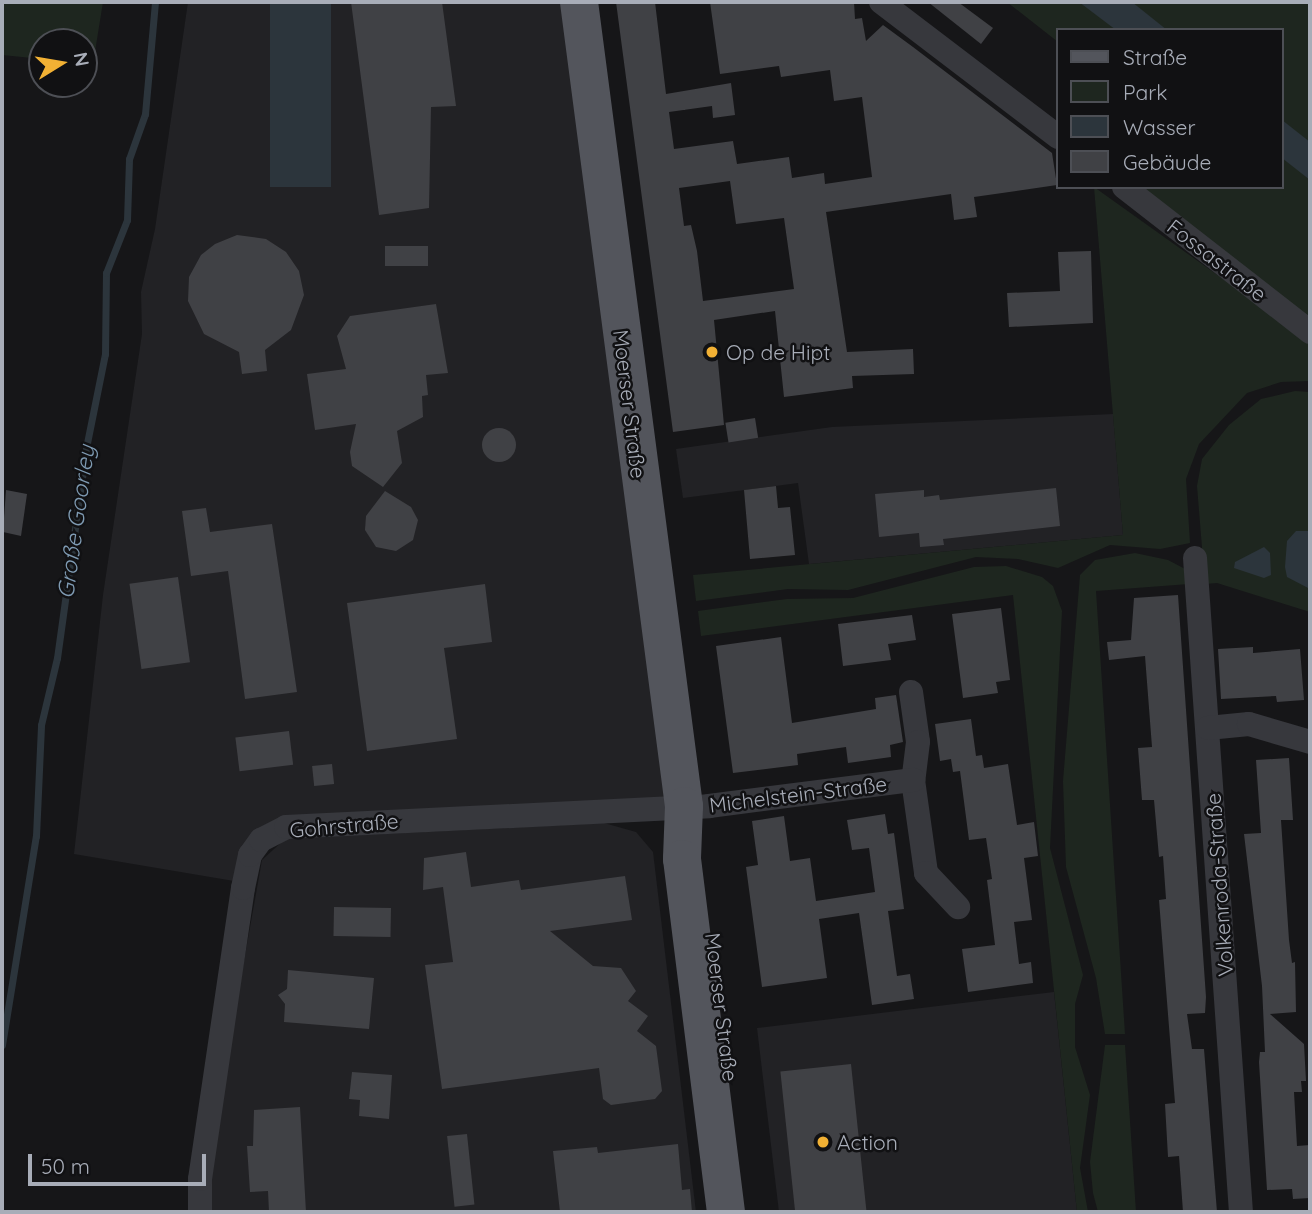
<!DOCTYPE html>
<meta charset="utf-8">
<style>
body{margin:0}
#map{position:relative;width:1312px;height:1214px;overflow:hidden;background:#161618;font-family:Quicksand,sans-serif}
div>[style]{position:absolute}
.built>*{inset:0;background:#222225}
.green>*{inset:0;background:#1e261f}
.water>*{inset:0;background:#2c353c;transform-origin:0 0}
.stream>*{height:7px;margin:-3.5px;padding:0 3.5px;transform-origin:3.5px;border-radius:3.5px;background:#2c353c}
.building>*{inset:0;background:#404145;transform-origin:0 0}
.round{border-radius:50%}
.minor>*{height:24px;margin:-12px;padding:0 12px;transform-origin:12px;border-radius:12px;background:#37383d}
.primary>*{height:38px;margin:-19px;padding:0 19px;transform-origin:19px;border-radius:19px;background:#53555c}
.dots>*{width:19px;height:19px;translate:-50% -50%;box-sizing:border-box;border:4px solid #111113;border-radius:50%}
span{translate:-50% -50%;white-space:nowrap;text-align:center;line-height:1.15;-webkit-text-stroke:5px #111113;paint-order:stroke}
.street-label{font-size:21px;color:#a8adb8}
.poi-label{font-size:21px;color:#a8adb8}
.left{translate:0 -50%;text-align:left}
.water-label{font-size:23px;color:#7f9bb3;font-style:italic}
.frame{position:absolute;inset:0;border:4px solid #a8adb8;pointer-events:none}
.legend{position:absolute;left:1056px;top:28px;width:228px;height:161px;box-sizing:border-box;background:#111113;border:2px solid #4d4f55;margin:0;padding:9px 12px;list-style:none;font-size:21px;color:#a8adb8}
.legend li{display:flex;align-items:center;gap:14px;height:35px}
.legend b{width:35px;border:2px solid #4d4f55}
.north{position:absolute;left:28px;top:28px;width:70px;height:70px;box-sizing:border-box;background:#111113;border:2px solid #4d4f55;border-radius:50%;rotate:79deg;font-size:19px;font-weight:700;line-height:28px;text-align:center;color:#a8adb8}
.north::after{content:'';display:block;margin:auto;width:24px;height:32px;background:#f2b134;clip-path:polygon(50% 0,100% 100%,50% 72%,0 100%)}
.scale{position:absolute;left:28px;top:1154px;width:178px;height:32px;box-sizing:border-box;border:4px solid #a8adb8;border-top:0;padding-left:9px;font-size:21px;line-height:24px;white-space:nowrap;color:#a8adb8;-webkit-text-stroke:5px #111113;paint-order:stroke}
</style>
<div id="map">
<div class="built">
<div style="clip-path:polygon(188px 2px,571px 2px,674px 807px,280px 832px,234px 881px,74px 854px,103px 595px,142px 334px,141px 292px,155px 229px)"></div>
<div style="clip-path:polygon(1113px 414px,1123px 535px,809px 564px,798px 483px,683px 498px,676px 449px,832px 427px)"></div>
<div style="clip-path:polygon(604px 823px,636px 832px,653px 852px,696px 1212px,207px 1212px,226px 1062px,262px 860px,285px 839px)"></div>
<div style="clip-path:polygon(1054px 992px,1077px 1212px,779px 1212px,757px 1028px)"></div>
</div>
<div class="green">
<div style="clip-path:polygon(2px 2px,103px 2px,93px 64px,84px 63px,84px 42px,42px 42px,42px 59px,2px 55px)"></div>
<div style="clip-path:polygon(1007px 2px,1310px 2px,1310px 322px,1132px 187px,1282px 187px,1282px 30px,1058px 30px,1058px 42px)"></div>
<div style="clip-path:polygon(1094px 187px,1310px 341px,1310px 381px,1281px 382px,1247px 393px,1199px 444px,1186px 479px,1190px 543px,1160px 549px,1110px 545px,1058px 568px,1018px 559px,976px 557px,848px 590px,788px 589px,696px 601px,693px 575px,1123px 535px)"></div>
<div style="clip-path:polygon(1295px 391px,1310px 392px,1310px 612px,1217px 583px,1205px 584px,1197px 486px,1202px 459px,1229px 425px,1261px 399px)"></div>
<div style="clip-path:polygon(1135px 553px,1168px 560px,1187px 570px,1189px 584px,1096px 591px,1125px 1034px,1105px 1034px,1096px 978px,1066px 867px,1063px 781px,1080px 575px,1095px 560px)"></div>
<div style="clip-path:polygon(1006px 566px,1042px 577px,1053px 586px,1062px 611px,1050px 848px,1083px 975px,1075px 1004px,1075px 1047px,1090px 1095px,1080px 1168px,1088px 1212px,1077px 1212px,1013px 595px,701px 636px,698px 611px,787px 599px,853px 598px,974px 567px)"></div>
<div style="clip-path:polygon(1105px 1045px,1125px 1045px,1136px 1212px,1098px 1212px,1093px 1193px,1090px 1162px)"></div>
</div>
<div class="water">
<div style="left:270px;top:2px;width:61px;height:185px"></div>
<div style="clip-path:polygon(1079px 2px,1132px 2px,1167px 30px,1116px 30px)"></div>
<div style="clip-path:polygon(1282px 120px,1310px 142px,1310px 180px,1282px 158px)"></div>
<div style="clip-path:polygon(1296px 531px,1310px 531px,1310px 589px,1287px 577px,1285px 567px,1287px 541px)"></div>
<div style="clip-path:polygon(1264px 547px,1270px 553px,1271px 575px,1264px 578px,1234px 568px,1235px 562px)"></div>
</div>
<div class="stream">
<div style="left:2px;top:1045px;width:212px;rotate:-80.8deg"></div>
<div style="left:36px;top:836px;width:111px;rotate:-87.4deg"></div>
<div style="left:41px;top:725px;width:69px;rotate:-76.6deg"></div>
<div style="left:57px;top:658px;width:212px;rotate:-82.1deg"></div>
<div style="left:86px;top:448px;width:96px;rotate:-78.6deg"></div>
<div style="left:105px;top:354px;width:81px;rotate:-89.3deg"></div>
<div style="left:106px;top:273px;width:57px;rotate:-68.4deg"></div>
<div style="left:127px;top:220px;width:61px;rotate:-88.1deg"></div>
<div style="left:129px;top:159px;width:48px;rotate:-70.4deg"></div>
<div style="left:145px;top:114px;width:112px;rotate:-84.9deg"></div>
</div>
<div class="building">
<div style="clip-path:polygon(351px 2px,442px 2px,456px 106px,431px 107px,429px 208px,379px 215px)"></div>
<div style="clip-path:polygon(evenodd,616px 2px,655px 2px,666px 94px,731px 83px,735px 115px,713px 118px,712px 106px,669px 112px,674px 149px,733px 141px,737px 164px,789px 157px,792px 178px,824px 173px,825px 184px,872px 177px,862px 97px,834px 101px,830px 70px,781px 77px,779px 66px,720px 74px,710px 2px,854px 2px,855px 19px,862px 18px,866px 41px,883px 25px,913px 47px,1052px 153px,1057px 185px,974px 197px,977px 217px,954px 220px,951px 194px,826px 212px,847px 352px,913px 349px,914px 374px,852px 376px,853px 388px,784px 397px,775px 311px,714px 320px,724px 425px,673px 432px,616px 2px,730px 181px,736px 224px,784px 218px,794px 289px,703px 301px,697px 251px,691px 225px,684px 226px,679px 188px,730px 181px)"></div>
<div style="clip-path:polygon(928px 2px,958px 2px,993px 28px,981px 44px)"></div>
<div style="clip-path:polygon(237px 235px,266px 239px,286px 252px,299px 271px,304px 295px,291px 330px,265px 350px,267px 371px,242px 374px,239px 352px,204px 334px,188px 301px,189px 277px,201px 255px,215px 244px)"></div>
<div style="left:385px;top:246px;width:43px;height:20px"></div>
<div style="clip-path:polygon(1091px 251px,1093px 323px,1009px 327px,1007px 293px,1060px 291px,1058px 252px)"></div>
<div style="clip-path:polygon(436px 304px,448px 373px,426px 375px,428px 395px,422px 396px,423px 417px,397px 431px,402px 463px,383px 487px,352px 466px,350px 452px,356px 424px,315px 430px,307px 374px,346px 369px,337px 336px,350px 316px)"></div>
<div style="left:755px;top:418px;width:20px;height:30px;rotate:81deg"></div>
<div class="round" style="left:482px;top:428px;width:34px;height:34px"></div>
<div style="clip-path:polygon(776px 486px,778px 508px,790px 507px,795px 555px,750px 559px,744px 490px)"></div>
<div style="clip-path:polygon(1056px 488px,1060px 526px,943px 539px,944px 545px,920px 547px,919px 533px,879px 537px,875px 494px,924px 490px,924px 497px,939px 495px,940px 500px)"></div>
<div style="clip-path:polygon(6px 490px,27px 494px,21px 536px,3px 532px)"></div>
<div style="clip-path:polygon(385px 491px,411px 507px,418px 520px,413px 540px,396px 551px,376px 547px,365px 530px,366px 516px)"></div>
<div style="clip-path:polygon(206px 508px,210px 532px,272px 524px,297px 692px,245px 699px,228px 571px,191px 576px,182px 511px)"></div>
<div style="left:178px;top:577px;width:86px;height:49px;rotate:82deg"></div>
<div style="clip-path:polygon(485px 584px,492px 642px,444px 648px,457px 739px,367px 751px,347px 603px)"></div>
<div style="clip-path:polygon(1178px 595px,1206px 997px,1205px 1013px,1187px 1014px,1192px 1049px,1204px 1049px,1217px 1212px,1183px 1212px,1179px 1156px,1168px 1157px,1165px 1104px,1175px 1103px,1159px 900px,1166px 899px,1163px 856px,1159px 857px,1154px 800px,1142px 800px,1138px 748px,1152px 747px,1145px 656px,1109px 660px,1107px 642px,1131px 640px,1134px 598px)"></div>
<div style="clip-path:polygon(1001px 608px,1010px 680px,996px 682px,998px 693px,963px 698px,952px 614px)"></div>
<div style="clip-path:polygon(912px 615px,916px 640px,888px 644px,891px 660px,843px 666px,838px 624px)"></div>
<div style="clip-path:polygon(781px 637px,792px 723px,876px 709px,875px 698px,896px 695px,903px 742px,890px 745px,891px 757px,848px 763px,846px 747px,797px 754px,798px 765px,733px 773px,716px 646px)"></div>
<div style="clip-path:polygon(1253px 647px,1253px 653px,1300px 649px,1304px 700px,1277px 702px,1276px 696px,1221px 699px,1218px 649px)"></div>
<div style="clip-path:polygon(971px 719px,976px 756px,982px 755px,984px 768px,1008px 764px,1017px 825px,1034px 822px,1038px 856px,1024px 858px,1032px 920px,1014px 922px,1019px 964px,1031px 962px,1033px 983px,968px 992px,962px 949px,995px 945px,987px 880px,992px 879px,986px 838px,969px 840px,960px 771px,953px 772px,951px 759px,940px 761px,935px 724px)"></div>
<div style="left:289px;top:731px;width:34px;height:54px;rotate:83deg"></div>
<div style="clip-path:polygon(1289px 758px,1293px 820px,1281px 820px,1289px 940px,1292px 963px,1295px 962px,1296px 1012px,1270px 1014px,1304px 1044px,1306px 1081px,1301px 1081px,1302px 1092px,1294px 1092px,1297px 1146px,1310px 1145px,1310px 1198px,1293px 1199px,1292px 1189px,1267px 1190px,1259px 1062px,1260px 1052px,1265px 1052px,1262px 986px,1244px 834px,1261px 833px,1256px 760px)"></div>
<div style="left:332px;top:764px;width:20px;height:20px;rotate:84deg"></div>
<div style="clip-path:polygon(885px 814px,888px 834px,894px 833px,904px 909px,888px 911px,897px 976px,910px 974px,914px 999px,872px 1005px,859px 913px,819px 919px,827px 978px,762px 987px,746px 867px,758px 865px,752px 821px,784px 816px,790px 861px,810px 858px,816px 901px,875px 892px,869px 848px,852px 850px,847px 820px)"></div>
<div style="clip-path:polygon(466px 852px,471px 887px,519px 880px,521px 890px,625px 876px,632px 920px,550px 931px,593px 966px,621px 968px,636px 991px,628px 1001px,648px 1016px,637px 1031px,656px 1046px,662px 1091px,655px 1099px,611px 1105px,603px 1099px,599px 1068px,442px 1089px,425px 965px,453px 962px,443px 887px,423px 890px,424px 858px)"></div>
<div style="left:334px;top:907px;width:57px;height:29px;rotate:1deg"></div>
<div style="clip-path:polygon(288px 970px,374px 978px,369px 1029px,284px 1022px,285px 1004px,278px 995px,287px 989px)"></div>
<div style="left:851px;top:1064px;width:149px;height:71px;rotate:84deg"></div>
<div style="clip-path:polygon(352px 1072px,392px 1075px,389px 1119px,359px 1116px,360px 1100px,349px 1099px)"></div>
<div style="clip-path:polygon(300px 1107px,306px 1212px,269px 1212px,268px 1191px,250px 1192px,247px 1146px,253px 1146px,254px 1110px)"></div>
<div style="left:467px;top:1134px;width:71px;height:20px;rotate:84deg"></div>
<div style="clip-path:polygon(678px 1144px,682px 1190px,690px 1189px,692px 1212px,560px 1212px,553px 1151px,597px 1147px,598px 1153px)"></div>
</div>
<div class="minor">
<div style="left:881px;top:2px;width:223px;rotate:37.3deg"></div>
<div style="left:1124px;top:187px;width:236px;rotate:37.9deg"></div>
<div style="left:1195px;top:558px;width:656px;rotate:85.98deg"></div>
<div style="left:911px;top:692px;width:50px;rotate:82deg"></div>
<div style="left:918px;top:742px;width:38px;rotate:97deg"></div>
<div style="left:913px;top:780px;width:94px;rotate:82deg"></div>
<div style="left:926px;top:873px;width:47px;rotate:46.7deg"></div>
<div style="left:1208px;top:728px;width:41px;rotate:-5.6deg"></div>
<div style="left:1249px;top:724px;width:64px;rotate:16.4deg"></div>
<div style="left:200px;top:1212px;width:33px;rotate:-90deg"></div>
<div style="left:200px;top:1179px;width:294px;rotate:-81.6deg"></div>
<div style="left:243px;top:888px;width:34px;rotate:-78deg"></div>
<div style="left:250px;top:855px;width:19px;rotate:-54deg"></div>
<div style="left:261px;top:840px;width:28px;rotate:-27deg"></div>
<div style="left:286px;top:827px;width:424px;rotate:-2.8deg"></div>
<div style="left:709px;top:806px;width:206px;rotate:-7.3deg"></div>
</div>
<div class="primary">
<div style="left:579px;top:2px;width:811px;rotate:82.56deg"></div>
<div style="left:684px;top:806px;width:53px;rotate:92.2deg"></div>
<div style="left:682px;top:859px;width:356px;rotate:82.9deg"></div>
</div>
<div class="dots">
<div style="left:712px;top:352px;background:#f2b134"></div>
<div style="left:823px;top:1142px;background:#f2b134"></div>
</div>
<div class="street-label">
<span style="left:1217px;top:260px;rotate:38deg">Fossastraße</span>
<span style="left:630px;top:404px;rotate:83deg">Moerser Straße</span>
<span style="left:798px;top:794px;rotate:-7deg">Michelstein-Straße</span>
<span style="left:344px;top:825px;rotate:-5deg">Gohrstraße</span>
<span style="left:1219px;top:885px;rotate:-94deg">Volkenroda-Straße</span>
<span style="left:722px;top:1007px;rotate:83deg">Moerser Straße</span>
</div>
<div class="poi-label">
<span class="left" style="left:726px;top:352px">Op de Hipt</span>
<span class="left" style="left:837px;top:1142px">Action</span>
</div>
<div class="water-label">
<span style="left:76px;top:522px;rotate:-82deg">Große Goorley</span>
</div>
<div class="frame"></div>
<ul class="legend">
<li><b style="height:9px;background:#53555c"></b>Straße</li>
<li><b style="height:19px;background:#1e261f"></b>Park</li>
<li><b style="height:19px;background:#2c353c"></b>Wasser</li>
<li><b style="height:19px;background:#404145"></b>Gebäude</li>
</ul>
<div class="north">N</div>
<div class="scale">50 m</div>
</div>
